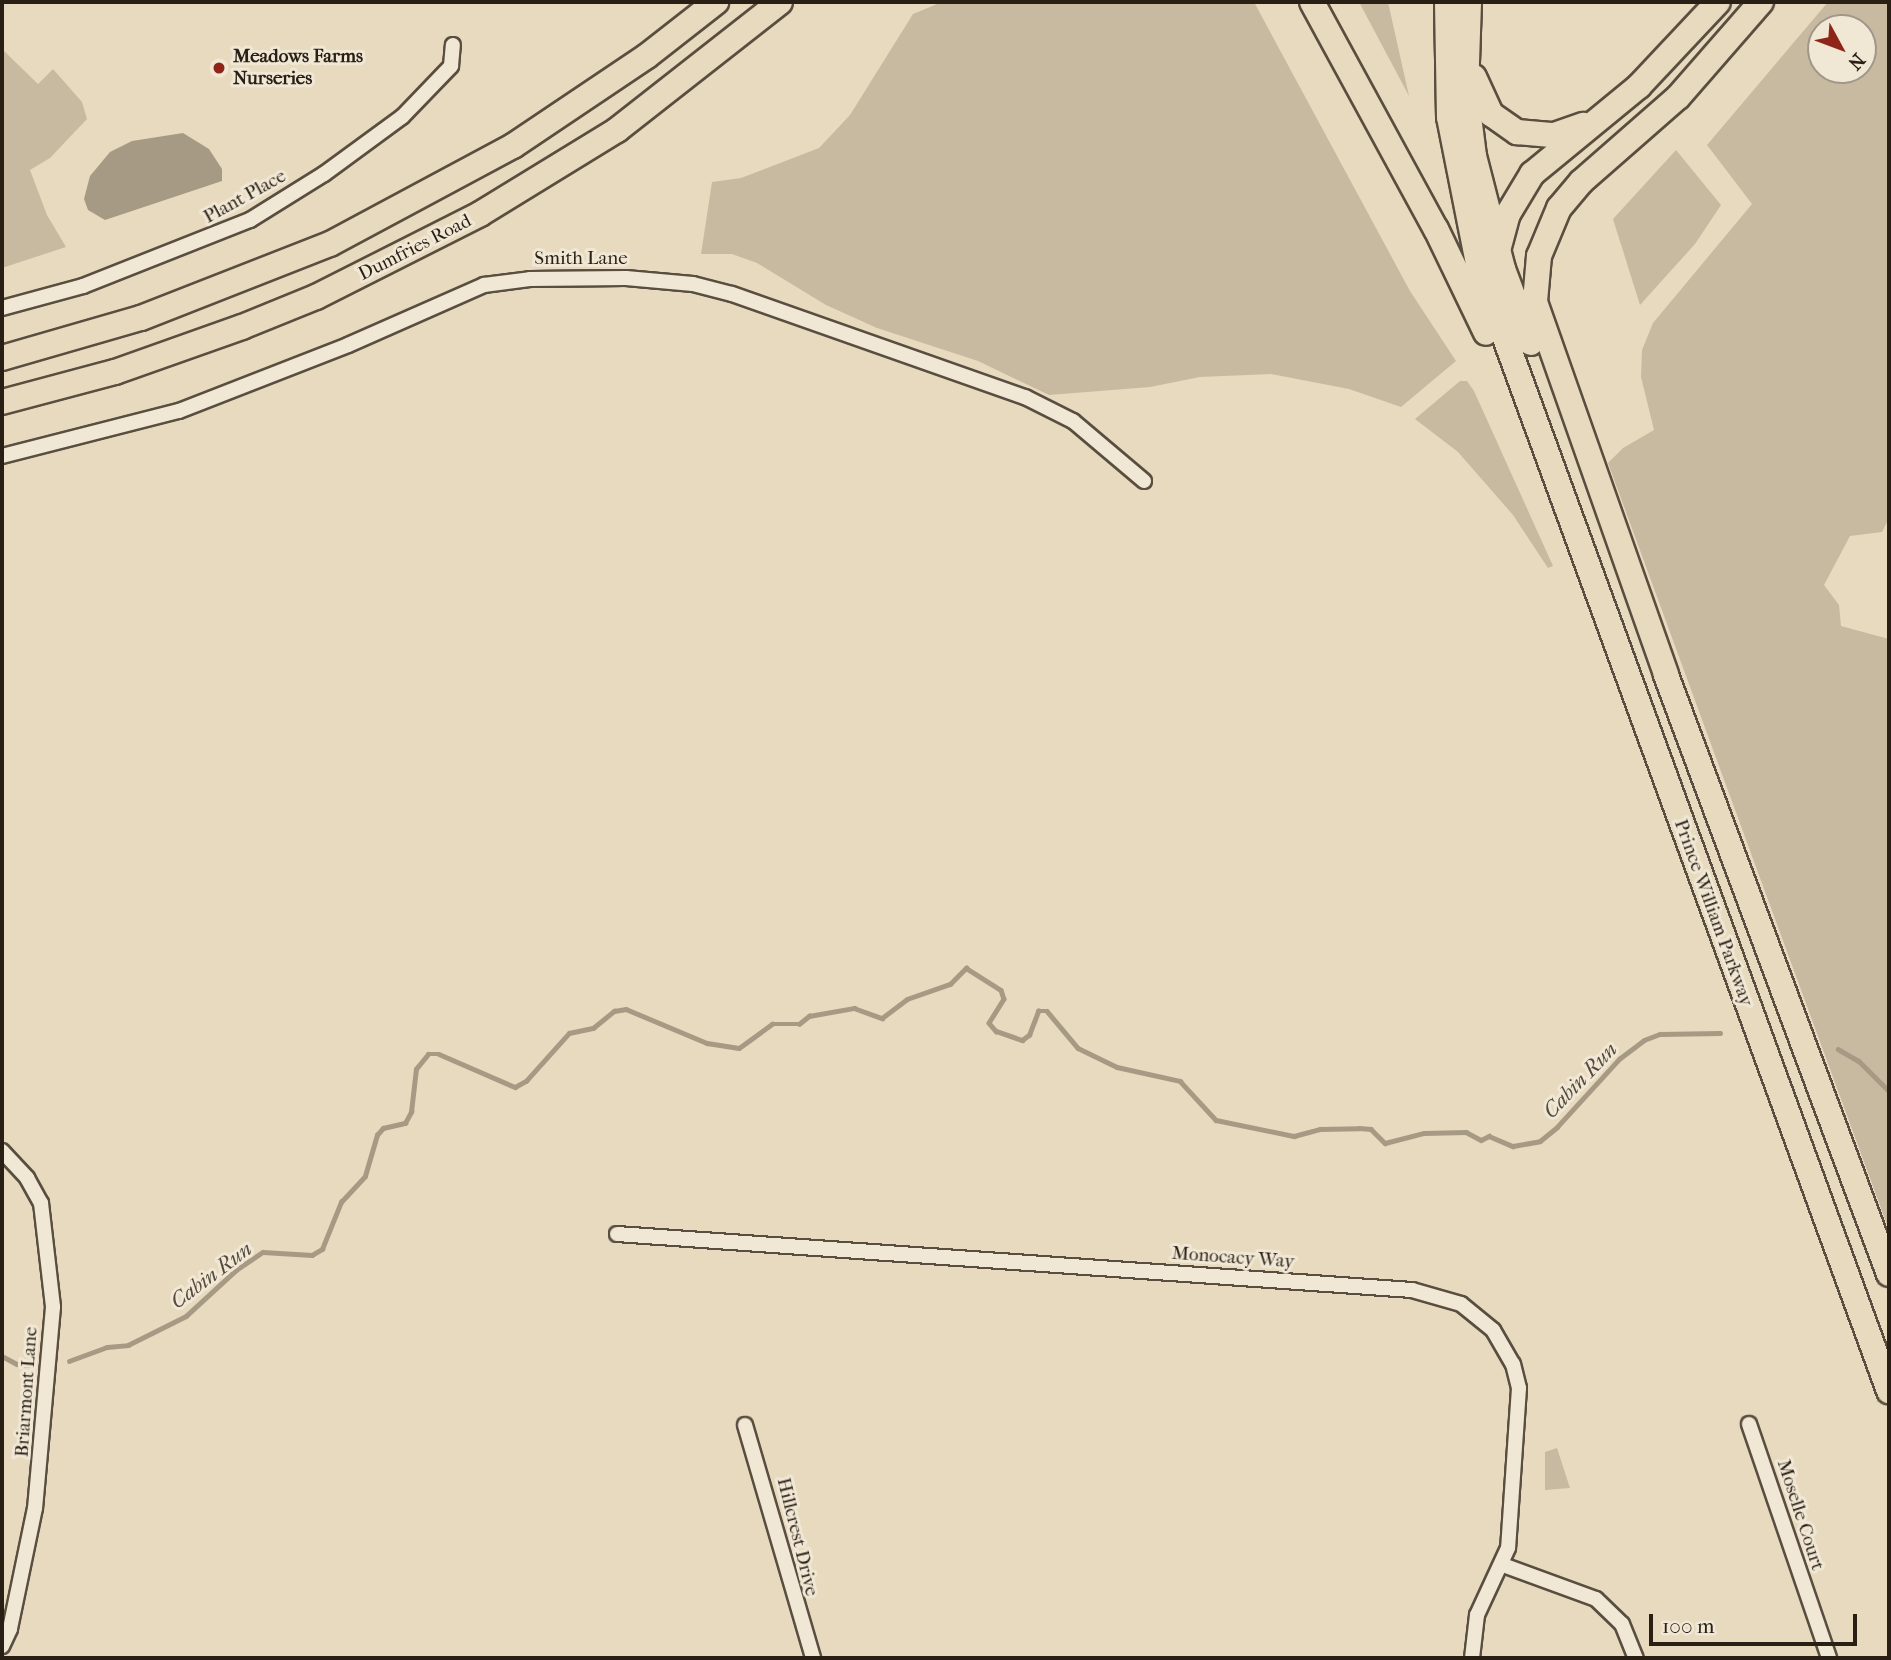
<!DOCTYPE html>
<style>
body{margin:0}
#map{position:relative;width:1891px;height:1660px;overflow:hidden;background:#e8dabe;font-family:"IM FELL French Canon",serif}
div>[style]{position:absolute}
.green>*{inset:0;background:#c8baa1}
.water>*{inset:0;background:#a79a85}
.stream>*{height:4.5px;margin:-2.25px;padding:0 2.25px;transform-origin:2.25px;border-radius:2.25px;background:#a79a85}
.roads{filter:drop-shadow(2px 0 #594e3f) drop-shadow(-2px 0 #594e3f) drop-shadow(0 2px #594e3f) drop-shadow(0 -2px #594e3f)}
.street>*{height:14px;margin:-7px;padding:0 7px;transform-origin:7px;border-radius:7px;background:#f0e7d5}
.highway>*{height:24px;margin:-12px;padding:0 12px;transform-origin:12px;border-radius:12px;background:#e8dabe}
.dots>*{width:19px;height:19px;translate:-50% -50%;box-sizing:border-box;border:4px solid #f0e7d5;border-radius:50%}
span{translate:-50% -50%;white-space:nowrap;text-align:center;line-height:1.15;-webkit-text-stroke:6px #f0e7d5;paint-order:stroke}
.poi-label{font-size:19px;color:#291f15;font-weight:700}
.left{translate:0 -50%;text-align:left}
.street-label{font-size:19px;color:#291f15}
.water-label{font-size:21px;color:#554a3c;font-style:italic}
.frame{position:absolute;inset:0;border:4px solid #291f15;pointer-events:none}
.north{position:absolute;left:1807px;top:14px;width:70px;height:70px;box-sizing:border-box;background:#f0e7d5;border:2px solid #a09788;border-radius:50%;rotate:131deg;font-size:19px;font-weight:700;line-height:28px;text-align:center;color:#291f15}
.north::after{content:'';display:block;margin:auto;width:24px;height:32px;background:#8f2418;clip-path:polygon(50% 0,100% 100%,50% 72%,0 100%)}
.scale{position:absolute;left:1649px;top:1614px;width:208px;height:32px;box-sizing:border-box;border:4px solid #291f15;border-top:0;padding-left:9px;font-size:21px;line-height:24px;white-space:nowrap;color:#291f15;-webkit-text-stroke:5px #f0e7d5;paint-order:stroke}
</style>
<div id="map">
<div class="green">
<div style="clip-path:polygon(942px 2px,1254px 2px,1410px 291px,1456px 361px,1401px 407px,1349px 389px,1271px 374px,1200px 377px,1150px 387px,1049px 395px,978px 361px,877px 328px,826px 305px,757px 263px,732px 254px,701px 254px,712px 182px,741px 178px,819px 148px,850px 115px,913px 14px)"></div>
<div style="clip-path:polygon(1359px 2px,1388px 2px,1409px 96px)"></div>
<div style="clip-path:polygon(evenodd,1828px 2px,1889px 2px,1889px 518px,1882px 532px,1850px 536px,1824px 585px,1839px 605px,1841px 626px,1889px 639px,1889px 1230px,1608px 463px,1623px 448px,1654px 430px,1641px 377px,1642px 350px,1653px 323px,1752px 204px,1707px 145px,1828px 2px,1863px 28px,1863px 70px,1821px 70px,1821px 28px,1863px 28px)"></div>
<div style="clip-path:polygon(2px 49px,38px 84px,53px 69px,82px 102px,87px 119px,50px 158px,30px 170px,47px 215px,66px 247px,2px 268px)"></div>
<div style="clip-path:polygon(1676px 150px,1721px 205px,1695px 244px,1640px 305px,1613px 219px)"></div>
<div style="clip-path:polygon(1460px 381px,1467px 381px,1474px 391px,1553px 566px,1548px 568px,1513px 515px,1458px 452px,1415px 419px)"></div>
<div style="clip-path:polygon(1557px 1448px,1570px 1488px,1545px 1490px,1545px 1452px)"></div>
</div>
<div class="water">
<div style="clip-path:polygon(183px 133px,209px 149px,222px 169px,222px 181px,105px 220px,88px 210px,84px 199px,90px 176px,110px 152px,132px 141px)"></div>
</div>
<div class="stream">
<div style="left:1838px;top:1049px;width:24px;rotate:30deg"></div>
<div style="left:1859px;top:1061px;width:42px;rotate:45deg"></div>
<div style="left:2px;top:1356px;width:17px;rotate:28deg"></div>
<div style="left:17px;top:1364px;width:16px;rotate:4deg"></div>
<div style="left:69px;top:1361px;width:40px;rotate:-20.2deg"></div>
<div style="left:107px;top:1347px;width:21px;rotate:-5deg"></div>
<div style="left:128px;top:1345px;width:65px;rotate:-26.6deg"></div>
<div style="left:186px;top:1316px;width:68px;rotate:-42.6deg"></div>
<div style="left:236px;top:1270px;width:32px;rotate:-34deg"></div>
<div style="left:263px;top:1252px;width:49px;rotate:3.5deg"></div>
<div style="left:312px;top:1255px;width:12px;rotate:-31deg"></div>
<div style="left:322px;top:1249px;width:51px;rotate:-68deg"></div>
<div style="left:341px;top:1202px;width:35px;rotate:-47deg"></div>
<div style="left:365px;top:1176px;width:43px;rotate:-73.7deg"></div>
<div style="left:377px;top:1135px;width:9px;rotate:-49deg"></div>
<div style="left:383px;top:1128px;width:23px;rotate:-13deg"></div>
<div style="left:405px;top:1123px;width:13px;rotate:-61deg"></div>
<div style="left:411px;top:1112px;width:43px;rotate:-83.4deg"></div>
<div style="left:416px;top:1069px;width:19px;rotate:-51deg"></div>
<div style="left:428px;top:1054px;width:11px"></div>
<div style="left:439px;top:1054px;width:83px;rotate:23.5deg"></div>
<div style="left:515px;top:1087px;width:13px;rotate:-29deg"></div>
<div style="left:526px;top:1081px;width:64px;rotate:-48.1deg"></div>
<div style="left:569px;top:1033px;width:25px;rotate:-12deg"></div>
<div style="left:593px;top:1028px;width:27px;rotate:-39deg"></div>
<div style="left:614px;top:1011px;width:12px;rotate:-9deg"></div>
<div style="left:626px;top:1009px;width:88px;rotate:22.8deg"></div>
<div style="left:707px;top:1043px;width:32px;rotate:9deg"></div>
<div style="left:739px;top:1048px;width:41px;rotate:-36deg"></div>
<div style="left:772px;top:1024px;width:27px"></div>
<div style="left:799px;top:1024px;width:13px;rotate:-39deg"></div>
<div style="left:809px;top:1016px;width:46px;rotate:-10.1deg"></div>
<div style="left:854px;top:1008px;width:30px;rotate:20deg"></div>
<div style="left:882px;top:1018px;width:31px;rotate:-37deg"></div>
<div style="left:907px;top:999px;width:46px;rotate:-19.2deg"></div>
<div style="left:950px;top:984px;width:23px;rotate:-45deg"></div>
<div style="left:966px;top:968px;width:41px;rotate:32.2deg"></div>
<div style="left:1001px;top:990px;width:9px;rotate:72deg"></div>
<div style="left:1004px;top:999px;width:28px;rotate:122deg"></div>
<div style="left:989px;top:1023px;width:11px;rotate:49deg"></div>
<div style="left:996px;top:1031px;width:28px;rotate:19deg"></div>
<div style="left:1022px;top:1040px;width:9px;rotate:-36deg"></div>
<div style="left:1029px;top:1035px;width:26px;rotate:-69deg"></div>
<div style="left:1038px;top:1011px;width:9px"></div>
<div style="left:1047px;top:1011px;width:48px;rotate:50deg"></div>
<div style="left:1078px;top:1048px;width:43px;rotate:26deg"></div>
<div style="left:1117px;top:1067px;width:65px;rotate:12.5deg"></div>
<div style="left:1180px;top:1081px;width:53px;rotate:47.3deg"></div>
<div style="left:1216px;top:1120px;width:80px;rotate:11.6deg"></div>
<div style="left:1294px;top:1136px;width:27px;rotate:-15deg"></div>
<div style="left:1320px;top:1129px;width:39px;rotate:-1deg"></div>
<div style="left:1359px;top:1128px;width:12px;rotate:5deg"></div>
<div style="left:1371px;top:1129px;width:20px;rotate:45deg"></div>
<div style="left:1385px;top:1143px;width:40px;rotate:-14.4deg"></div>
<div style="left:1424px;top:1133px;width:42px;rotate:-1.4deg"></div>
<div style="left:1466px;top:1132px;width:17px;rotate:28deg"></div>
<div style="left:1481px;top:1140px;width:9px;rotate:-27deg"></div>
<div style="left:1489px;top:1136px;width:26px;rotate:23deg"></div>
<div style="left:1513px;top:1146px;width:27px;rotate:-10deg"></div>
<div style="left:1540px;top:1141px;width:22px;rotate:-39deg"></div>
<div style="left:1557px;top:1127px;width:92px;rotate:-47.6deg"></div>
<div style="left:1619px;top:1059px;width:31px;rotate:-37deg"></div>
<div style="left:1644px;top:1040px;width:17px;rotate:-21deg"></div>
<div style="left:1660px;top:1034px;width:60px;rotate:-1deg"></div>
</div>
<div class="roads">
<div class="street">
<div style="left:2px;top:308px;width:84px;rotate:-15.2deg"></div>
<div style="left:83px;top:286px;width:180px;rotate:-21.6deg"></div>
<div style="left:250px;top:220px;width:87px;rotate:-31.9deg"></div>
<div style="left:324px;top:174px;width:97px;rotate:-36.2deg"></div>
<div style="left:402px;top:117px;width:71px;rotate:-46.1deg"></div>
<div style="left:451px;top:66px;width:21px;rotate:-85deg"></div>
<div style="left:2px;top:456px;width:183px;rotate:-14.3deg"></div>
<div style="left:179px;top:411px;width:181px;rotate:-21.3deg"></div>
<div style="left:348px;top:345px;width:149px;rotate:-23.8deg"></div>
<div style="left:484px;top:285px;width:46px;rotate:-7.4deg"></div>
<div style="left:530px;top:279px;width:96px;rotate:-0.6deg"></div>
<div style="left:626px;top:278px;width:67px;rotate:5.1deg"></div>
<div style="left:693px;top:284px;width:40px;rotate:14.4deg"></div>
<div style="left:732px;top:294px;width:311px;rotate:19.4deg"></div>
<div style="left:1025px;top:397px;width:54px;rotate:26.6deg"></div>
<div style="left:1073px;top:421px;width:93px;rotate:40.2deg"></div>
<div style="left:2px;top:1151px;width:37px;rotate:47deg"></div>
<div style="left:27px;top:1178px;width:29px;rotate:61deg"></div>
<div style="left:41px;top:1203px;width:105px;rotate:83.4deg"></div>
<div style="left:53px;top:1307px;width:202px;rotate:95.1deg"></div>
<div style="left:35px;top:1508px;width:124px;rotate:101.7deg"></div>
<div style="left:10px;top:1629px;width:19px;rotate:115deg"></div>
<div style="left:617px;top:1234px;width:797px;rotate:4.03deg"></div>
<div style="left:1412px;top:1290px;width:51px;rotate:15.9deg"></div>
<div style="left:1461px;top:1304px;width:41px;rotate:39.1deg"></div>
<div style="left:1493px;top:1330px;width:39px;rotate:60deg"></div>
<div style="left:1513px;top:1364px;width:25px;rotate:76deg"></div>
<div style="left:1519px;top:1388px;width:160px;rotate:93.9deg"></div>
<div style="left:1508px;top:1548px;width:74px;rotate:114.8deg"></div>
<div style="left:1477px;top:1615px;width:43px;rotate:96.6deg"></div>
<div style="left:1749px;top:1424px;width:247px;rotate:71.1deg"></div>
<div style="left:745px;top:1425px;width:243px;rotate:73.7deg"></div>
<div style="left:1503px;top:1565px;width:99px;rotate:20.1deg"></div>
<div style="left:1596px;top:1599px;width:36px;rotate:44deg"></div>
<div style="left:1622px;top:1624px;width:37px;rotate:68deg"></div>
</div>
<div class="highway">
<div style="left:1312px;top:2px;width:259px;rotate:61.4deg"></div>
<div style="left:1436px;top:229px;width:115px;rotate:64.3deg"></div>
<div style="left:1447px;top:2px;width:115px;rotate:89deg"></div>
<div style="left:1449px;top:117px;width:150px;rotate:78.8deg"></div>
<div style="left:1478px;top:264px;width:1200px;rotate:69.96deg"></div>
<div style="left:1469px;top:2px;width:90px;rotate:91.9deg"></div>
<div style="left:1466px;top:92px;width:64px;rotate:82.9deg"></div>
<div style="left:1474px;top:156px;width:117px;rotate:75.6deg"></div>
<div style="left:1503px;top:269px;width:79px;rotate:69.3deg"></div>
<div style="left:1761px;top:2px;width:126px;rotate:131.1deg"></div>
<div style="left:1678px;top:97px;width:129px;rotate:138.8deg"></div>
<div style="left:1581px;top:182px;width:34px;rotate:130deg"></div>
<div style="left:1559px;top:208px;width:52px;rotate:112.6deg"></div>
<div style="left:1539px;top:256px;width:46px;rotate:95deg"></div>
<div style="left:1535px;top:302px;width:395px;rotate:70.6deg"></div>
<div style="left:1666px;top:675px;width:639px;rotate:69.58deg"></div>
<div style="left:1474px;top:77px;width:41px;rotate:65.3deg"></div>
<div style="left:1491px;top:114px;width:32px;rotate:35deg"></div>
<div style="left:1517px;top:132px;width:37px;rotate:5deg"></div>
<div style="left:1554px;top:135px;width:31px;rotate:-19deg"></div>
<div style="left:1499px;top:247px;width:34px;rotate:-75deg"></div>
<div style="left:1508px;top:214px;width:47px;rotate:-59deg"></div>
<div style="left:1532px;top:174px;width:139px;rotate:-39.4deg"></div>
<div style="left:1639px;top:86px;width:115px;rotate:-46.8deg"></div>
<div style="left:2px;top:358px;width:145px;rotate:-16.1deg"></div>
<div style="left:141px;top:318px;width:203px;rotate:-21.4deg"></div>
<div style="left:330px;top:244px;width:208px;rotate:-28.2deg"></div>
<div style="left:513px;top:146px;width:161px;rotate:-33.9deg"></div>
<div style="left:647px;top:56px;width:88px;rotate:-38deg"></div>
<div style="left:2px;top:402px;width:117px;rotate:-14.9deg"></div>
<div style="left:115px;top:372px;width:135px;rotate:-19.5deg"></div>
<div style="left:242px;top:327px;width:80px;rotate:-22.1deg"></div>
<div style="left:316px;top:297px;width:184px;rotate:-26.8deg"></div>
<div style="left:480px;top:214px;width:161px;rotate:-31.5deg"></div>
<div style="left:617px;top:130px;width:207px;rotate:-38.1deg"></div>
</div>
</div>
<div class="dots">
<div style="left:219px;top:68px;background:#8f2418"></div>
</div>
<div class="poi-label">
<span class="left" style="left:233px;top:68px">Meadows Farms<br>Nurseries</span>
</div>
<div class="street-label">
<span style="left:245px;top:197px;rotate:-29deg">Plant Place</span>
<span style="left:415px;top:248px;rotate:-27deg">Dumfries Road</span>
<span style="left:581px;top:259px">Smith Lane</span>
<span style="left:1713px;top:913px;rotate:70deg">Prince William Parkway</span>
<span style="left:1233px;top:1258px;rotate:4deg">Monocacy Way</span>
<span style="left:27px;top:1392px;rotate:-86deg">Briarmont Lane</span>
<span style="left:1800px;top:1515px;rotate:72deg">Moselle Court</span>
<span style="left:797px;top:1537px;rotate:76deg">Hillcrest Drive</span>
</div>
<div class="water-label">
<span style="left:1580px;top:1080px;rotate:-46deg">Cabin Run</span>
<span style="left:211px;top:1275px;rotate:-37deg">Cabin Run</span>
</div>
<div class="frame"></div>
<div class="north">N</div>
<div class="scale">100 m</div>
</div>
